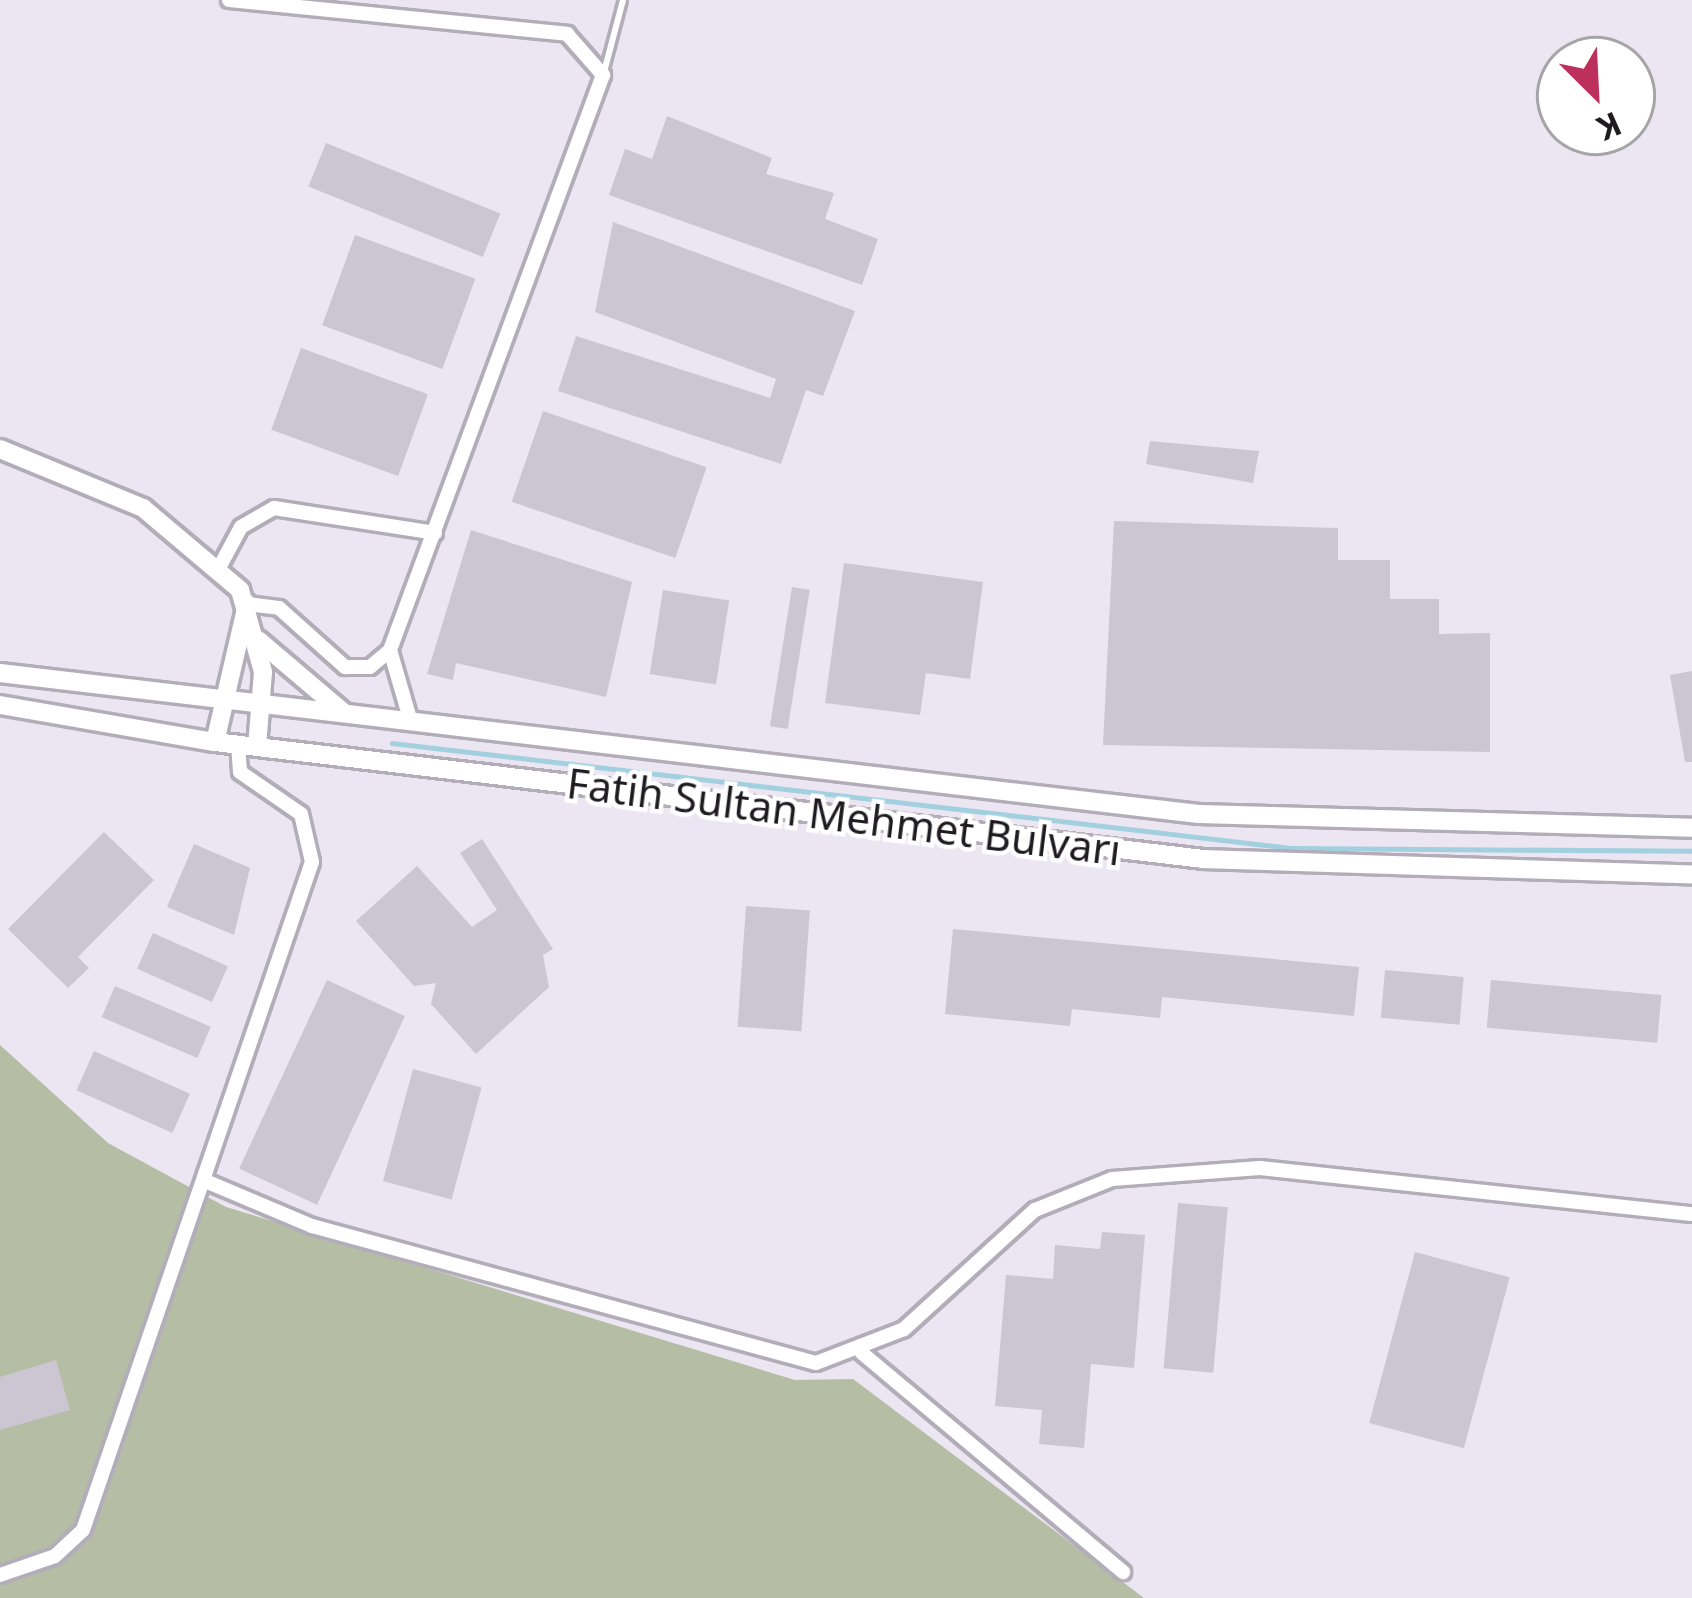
<!DOCTYPE html>
<meta charset="utf-8">
<style>
body{margin:0}
#map{position:relative;width:1692px;height:1598px;overflow:hidden;background:#ece6f3;font-family:"Noto Sans",sans-serif}
div>[style]{position:absolute}
.green>*{inset:0;background:#b5bda5}
.stream>*{height:4.5px;margin:-2.25px;padding:0 2.25px;transform-origin:2.25px;border-radius:2.25px;background:#a3d0de}
.building>*{inset:0;background:#cbc6d2;transform-origin:0 0}
.roads{filter:drop-shadow(3px 0 #b2adb9) drop-shadow(-3px 0 #b2adb9) drop-shadow(0 3px #b2adb9) drop-shadow(0 -3px #b2adb9)}
.lane>*{height:6px;margin:-3px;padding:0 3px;transform-origin:3px;border-radius:3px;background:#fff}
.street>*{height:14px;margin:-7px;padding:0 7px;transform-origin:7px;border-radius:7px;background:#fff}
.secondary>*{height:18px;margin:-9px;padding:0 9px;transform-origin:9px;border-radius:9px;background:#fff}
span{translate:-50% -50%;white-space:nowrap;text-align:center;line-height:1.15;-webkit-text-stroke:9px #fff;paint-order:stroke}
.street-label{font-size:42px;color:#1e1c20}
.north{position:absolute;left:1536px;top:36px;width:120px;height:120px;box-sizing:border-box;background:#fff;border:3px solid #a5a4a6;border-radius:50%;rotate:156deg;font-size:33px;font-weight:700;line-height:48px;text-align:center;color:#1e1c20}
.north::after{content:'';display:block;margin:auto;width:42px;height:54px;background:#bd2f5d;clip-path:polygon(50% 0,100% 100%,50% 72%,0 100%)}
</style>
<div id="map">
<div class="green">
<div style="clip-path:polygon(0 1045px,108px 1143px,226px 1207px,795px 1380px,853px 1379px,1144px 1598px,0 1598px)"></div>
</div>
<div class="stream">
<div style="left:392px;top:743px;width:905px;rotate:6.66deg"></div>
<div style="left:1291px;top:848px;width:401px;rotate:0.4deg"></div>
</div>
<div class="building">
<div style="clip-path:polygon(667px 116px,772px 158px,766px 174px,834px 193px,825px 219px,878px 239px,862px 285px,609px 195px,625px 149px,652px 159px)"></div>
<div style="left:326px;top:143px;width:188px;height:47px;rotate:22deg"></div>
<div style="clip-path:polygon(613px 222px,855px 311px,823px 396px,806px 390px,781px 464px,558px 391px,576px 336px,770px 398px,776px 379px,595px 312px)"></div>
<div style="left:355px;top:235px;width:128px;height:96px;rotate:20deg"></div>
<div style="left:301px;top:348px;width:135px;height:87px;rotate:20deg"></div>
<div style="left:543px;top:411px;width:173px;height:96px;rotate:19deg"></div>
<div style="clip-path:polygon(1150px 441px,1259px 451px,1253px 483px,1146px 464px)"></div>
<div style="clip-path:polygon(1114px 521px,1338px 528px,1338px 560px,1390px 560px,1390px 599px,1439px 599px,1439px 634px,1490px 633px,1490px 752px,1103px 745px)"></div>
<div style="clip-path:polygon(471px 530px,632px 582px,606px 697px,456px 663px,453px 680px,427px 674px)"></div>
<div style="clip-path:polygon(844px 563px,983px 582px,970px 679px,926px 673px,920px 715px,825px 703px)"></div>
<div style="left:792px;top:587px;width:18px;height:141px;rotate:9deg"></div>
<div style="left:663px;top:590px;width:67px;height:85px;rotate:9deg"></div>
<div style="clip-path:polygon(1692px 671px,1692px 762px,1685px 762px,1670px 675px)"></div>
<div style="clip-path:polygon(104px 832px,154px 880px,78px 957px,89px 968px,68px 988px,8px 929px)"></div>
<div style="clip-path:polygon(482px 839px,553px 949px,543px 955px,549px 987px,476px 1054px,431px 1004px,436px 983px,414px 986px,356px 921px,417px 866px,472px 927px,497px 910px,460px 853px)"></div>
<div style="clip-path:polygon(194px 844px,250px 868px,234px 935px,167px 907px)"></div>
<div style="left:746px;top:906px;width:64px;height:121px;rotate:4deg"></div>
<div style="clip-path:polygon(953px 929px,1359px 967px,1354px 1016px,1162px 997px,1160px 1018px,1072px 1009px,1070px 1026px,945px 1014px)"></div>
<div style="left:153px;top:933px;width:82px;height:39px;rotate:24deg"></div>
<div style="left:1385px;top:970px;width:79px;height:48px;rotate:5deg"></div>
<div style="left:327px;top:980px;width:86px;height:208px;rotate:25deg"></div>
<div style="left:1491px;top:980px;width:171px;height:48px;rotate:5deg"></div>
<div style="left:115px;top:986px;width:104px;height:34px;rotate:23deg"></div>
<div style="left:94px;top:1051px;width:105px;height:43px;rotate:24deg"></div>
<div style="left:413px;top:1069px;width:71px;height:116px;rotate:15deg"></div>
<div style="left:1178px;top:1203px;width:50px;height:166px;rotate:5deg"></div>
<div style="clip-path:polygon(1102px 1232px,1145px 1235px,1134px 1368px,1091px 1364px,1084px 1448px,1039px 1444px,1042px 1410px,995px 1406px,1006px 1275px,1053px 1279px,1055px 1245px,1100px 1249px)"></div>
<div style="left:1415px;top:1252px;width:98px;height:177px;rotate:15deg"></div>
<div style="clip-path:polygon(56px 1360px,70px 1410px,0 1430px,0 1377px)"></div>
</div>
<div class="roads">
<div class="lane">
<div style="left:604px;top:72px;width:74px;rotate:-75.2deg"></div>
</div>
<div class="street">
<div style="left:229px;top:0;width:340px;rotate:5.7deg"></div>
<div style="left:567px;top:34px;width:55px;rotate:48.7deg"></div>
<div style="left:603px;top:75px;width:613px;rotate:110.33deg"></div>
<div style="left:390px;top:650px;width:72px;rotate:73.8deg"></div>
<div style="left:220px;top:566px;width:44px;rotate:-61.7deg"></div>
<div style="left:241px;top:527px;width:38px;rotate:-30deg"></div>
<div style="left:274px;top:508px;width:163px;rotate:8.8deg"></div>
<div style="left:247px;top:604px;width:32px;rotate:7deg"></div>
<div style="left:279px;top:608px;width:89px;rotate:41.8deg"></div>
<div style="left:345px;top:667px;width:25px"></div>
<div style="left:370px;top:667px;width:26px;rotate:-40deg"></div>
<div style="left:210px;top:1183px;width:111px;rotate:22.9deg"></div>
<div style="left:312px;top:1226px;width:522px;rotate:15.21deg"></div>
<div style="left:816px;top:1363px;width:94px;rotate:-21.1deg"></div>
<div style="left:904px;top:1329px;width:177px;rotate:-42.3deg"></div>
<div style="left:1035px;top:1210px;width:83px;rotate:-21.9deg"></div>
<div style="left:1112px;top:1179px;width:148px;rotate:-4.3deg"></div>
<div style="left:1260px;top:1168px;width:434px;rotate:6.1deg"></div>
<div style="left:862px;top:1353px;width:341px;rotate:40deg"></div>
<div style="left:0;top:1575px;width:58px;rotate:-19.1deg"></div>
<div style="left:55px;top:1556px;width:38px;rotate:-43deg"></div>
<div style="left:83px;top:1530px;width:706px;rotate:-71.08deg"></div>
<div style="left:312px;top:862px;width:49px;rotate:-102.9deg"></div>
<div style="left:301px;top:814px;width:74px;rotate:-145.5deg"></div>
<div style="left:240px;top:772px;width:27px;rotate:-94deg"></div>
</div>
<div class="secondary">
<div style="left:0;top:449px;width:155px;rotate:22.4deg"></div>
<div style="left:143px;top:508px;width:127px;rotate:40.2deg"></div>
<div style="left:240px;top:590px;width:85px;rotate:74.3deg"></div>
<div style="left:263px;top:672px;width:75px;rotate:94.6deg"></div>
<div style="left:258px;top:640px;width:111px;rotate:40.3deg"></div>
<div style="left:0;top:673px;width:1207px;rotate:6.71deg"></div>
<div style="left:1199px;top:814px;width:493px;rotate:1.6deg"></div>
<div style="left:0;top:705px;width:218px;rotate:9.8deg"></div>
<div style="left:215px;top:742px;width:995px;rotate:6.75deg"></div>
<div style="left:1203px;top:859px;width:489px;rotate:1.8deg"></div>
<div style="left:215px;top:742px;width:142px;rotate:-76.9deg"></div>
</div>
</div>
<div class="street-label">
<span style="left:844px;top:816px;rotate:7deg">Fatih Sultan Mehmet Bulvarı</span>
</div>
<div class="north">K</div>
</div>
